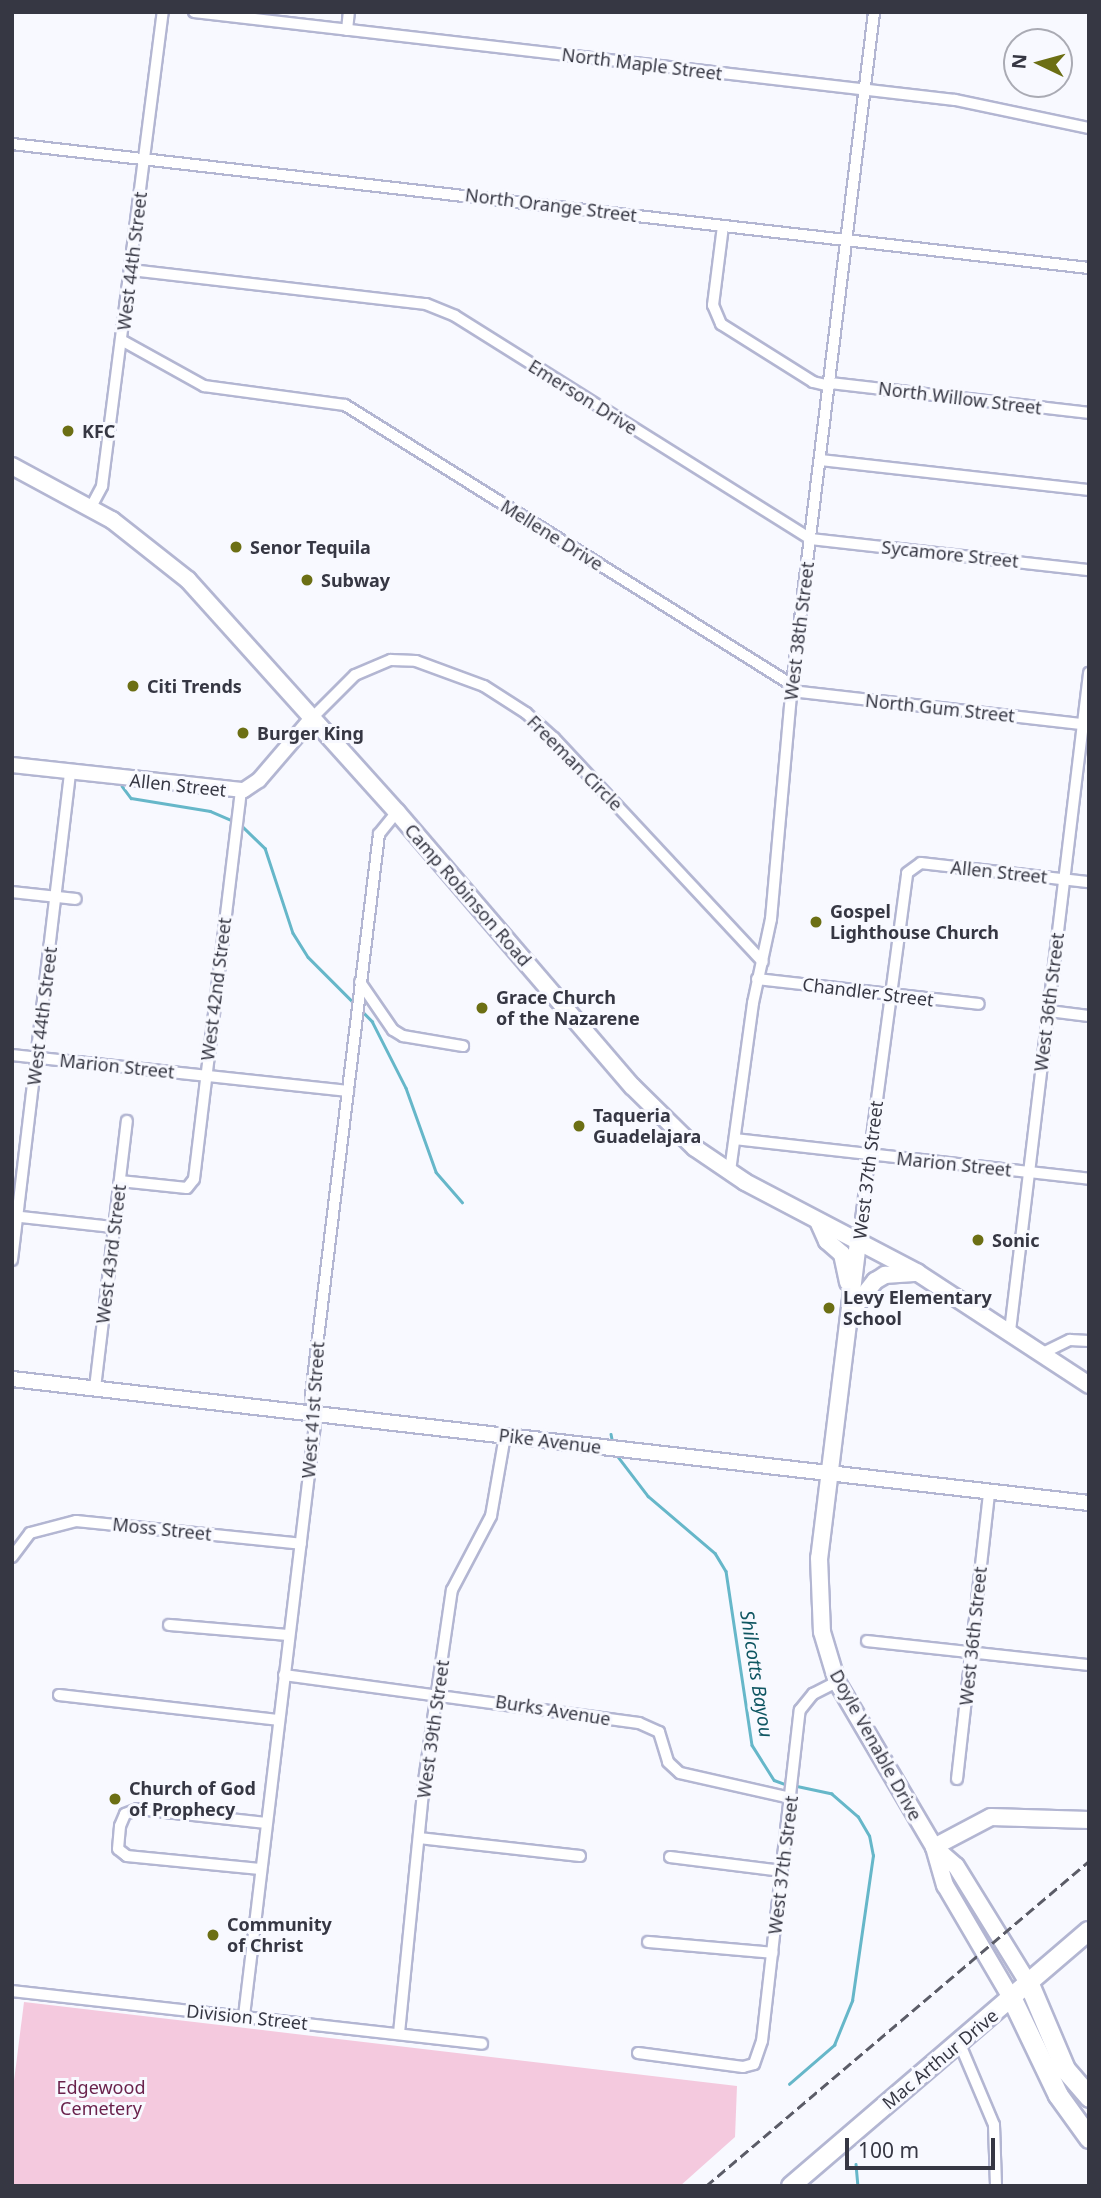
<!DOCTYPE html>
<style>
body{margin:0}
#map{position:relative;width:1101px;height:2198px;overflow:hidden;background:#f8f9ff;font-family:"Noto Sans",sans-serif}
div>[style]{position:absolute}
.green>*{inset:0;background:#f4c9de}
.stream>*{height:2.5px;margin:-1.25px;padding:0 1.25px;transform-origin:1.25px;border-radius:1.25px;background:#66b7c9}
.roads{filter:drop-shadow(2px 0 #b3b6d2) drop-shadow(-2px 0 #b3b6d2) drop-shadow(0 2px #b3b6d2) drop-shadow(0 -2px #b3b6d2)}
.minor>*{height:10px;margin:-5px;padding:0 5px;transform-origin:5px;border-radius:5px;background:#fff}
.tertiary>*{height:14px;margin:-7px;padding:0 7px;transform-origin:7px;border-radius:7px;background:#fff}
.secondary>*{height:16px;margin:-8px;padding:0 8px;transform-origin:8px;border-radius:8px;background:#fff}
.primary>*{height:18px;margin:-9px;padding:0 9px;transform-origin:9px;border-radius:9px;background:#fff}
.motorway>*{height:19px;margin:-9.5px;padding:0 9.5px;transform-origin:9.5px;border-radius:9.5px;background:#fff}
.rail>*{height:2.5px;margin-top:-1.25px;transform-origin:0;background:repeating-linear-gradient(90deg,#5b5c67 0 10px,transparent 0 15px)}
.dots>*{width:19px;height:19px;translate:-50% -50%;box-sizing:border-box;border:4px solid #f8f9ff;border-radius:50%}
span{translate:-50% -50%;white-space:nowrap;text-align:center;line-height:1.15;-webkit-text-stroke:6px #f8f9ff;paint-order:stroke}
.street-label{font-size:18px;color:#363743}
.poi-label{font-size:18px;color:#363743;font-weight:700}
.left{translate:0 -50%;text-align:left}
.park-label{font-size:18px;color:#6a224c}
.water-label{font-size:19px;color:#0f5662;font-style:italic}
.frame{position:absolute;inset:0;border:14px solid #363743;pointer-events:none}
.north{position:absolute;left:1003px;top:28px;width:70px;height:70px;box-sizing:border-box;background:#f8f9ff;border:2px solid #aaabb4;border-radius:50%;rotate:275deg;font-size:19px;font-weight:700;line-height:28px;text-align:center;color:#363743}
.north::after{content:'';display:block;margin:auto;width:24px;height:32px;background:#6c6f14;clip-path:polygon(50% 0,100% 100%,50% 72%,0 100%)}
.scale{position:absolute;left:845px;top:2138px;width:150px;height:32px;box-sizing:border-box;border:4px solid #363743;border-top:0;padding-left:9px;font-size:21px;line-height:24px;white-space:nowrap;color:#363743;-webkit-text-stroke:5px #f8f9ff;paint-order:stroke}
</style>
<div id="map">
<div class="green">
<div style="clip-path:polygon(24px 2002px,737px 2086px,735px 2137px,680px 2186px,12px 2186px,12px 2097px)"></div>
</div>
<div class="stream">
<div style="left:122px;top:786px;width:15px;rotate:53deg"></div>
<div style="left:131px;top:798px;width:80px;rotate:9.3deg"></div>
<div style="left:210px;top:811px;width:26px;rotate:23deg"></div>
<div style="left:240px;top:824px;width:35px;rotate:44deg"></div>
<div style="left:265px;top:848px;width:89px;rotate:71.8deg"></div>
<div style="left:293px;top:933px;width:28px;rotate:58deg"></div>
<div style="left:308px;top:957px;width:68px;rotate:45deg"></div>
<div style="left:361px;top:1010px;width:16px;rotate:45deg"></div>
<div style="left:372px;top:1021px;width:75px;rotate:63.1deg"></div>
<div style="left:406px;top:1088px;width:89px;rotate:70.3deg"></div>
<div style="left:436px;top:1172px;width:40px;rotate:49deg"></div>
<div style="left:611px;top:1434px;width:10px;rotate:79deg"></div>
<div style="left:616px;top:1454px;width:53px;rotate:52.7deg"></div>
<div style="left:648px;top:1496px;width:88px;rotate:40.4deg"></div>
<div style="left:715px;top:1553px;width:21px;rotate:59deg"></div>
<div style="left:726px;top:1571px;width:176px;rotate:81.5deg"></div>
<div style="left:752px;top:1745px;width:41px;rotate:57.8deg"></div>
<div style="left:774px;top:1780px;width:15px;rotate:20deg"></div>
<div style="left:789px;top:2084px;width:60px;rotate:-40.9deg"></div>
<div style="left:834px;top:2045px;width:48px;rotate:-67.8deg"></div>
<div style="left:852px;top:2001px;width:147px;rotate:-81.8deg"></div>
<div style="left:873px;top:1856px;width:20px;rotate:-101deg"></div>
<div style="left:869px;top:1836px;width:22px;rotate:-120deg"></div>
<div style="left:858px;top:1817px;width:35px;rotate:-139deg"></div>
<div style="left:832px;top:1794px;width:39px;rotate:-168deg"></div>
<div style="left:856px;top:2164px;width:22px;rotate:85deg"></div>
</div>
<div class="roads">
<div class="minor">
<div style="left:194px;top:12px;width:766px;rotate:6.6deg"></div>
<div style="left:955px;top:100px;width:137px;rotate:11.8deg"></div>
<div style="left:347px;top:30px;width:18px;rotate:-84deg"></div>
<div style="left:12px;top:144px;width:1084px;rotate:6.57deg"></div>
<div style="left:723px;top:226px;width:80px;rotate:97.2deg"></div>
<div style="left:713px;top:305px;width:21px;rotate:67deg"></div>
<div style="left:721px;top:324px;width:109px;rotate:32.2deg"></div>
<div style="left:813px;top:382px;width:17px;rotate:13deg"></div>
<div style="left:131px;top:270px;width:297px;rotate:6.6deg"></div>
<div style="left:426px;top:304px;width:31px;rotate:22deg"></div>
<div style="left:455px;top:316px;width:420px;rotate:32.1deg"></div>
<div style="left:811px;top:539px;width:280px;rotate:6.4deg"></div>
<div style="left:123px;top:341px;width:93px;rotate:29.1deg"></div>
<div style="left:204px;top:386px;width:142px;rotate:7.7deg"></div>
<div style="left:345px;top:405px;width:527px;rotate:32.06deg"></div>
<div style="left:831px;top:383px;width:260px;rotate:6.6deg"></div>
<div style="left:821px;top:460px;width:270px;rotate:6.4deg"></div>
<div style="left:91px;top:507px;width:24px;rotate:-62deg"></div>
<div style="left:102px;top:486px;width:478px;rotate:-82.7deg"></div>
<div style="left:792px;top:691px;width:299px;rotate:6.5deg"></div>
<div style="left:313px;top:717px;width:59px;rotate:-45deg"></div>
<div style="left:355px;top:675px;width:39px;rotate:-23deg"></div>
<div style="left:391px;top:660px;width:25px;rotate:2deg"></div>
<div style="left:416px;top:661px;width:72px;rotate:20.2deg"></div>
<div style="left:484px;top:686px;width:50px;rotate:32.7deg"></div>
<div style="left:526px;top:713px;width:38px;rotate:42deg"></div>
<div style="left:554px;top:738px;width:306px;rotate:47deg"></div>
<div style="left:12px;top:892px;width:64px;rotate:6.2deg"></div>
<div style="left:757px;top:979px;width:223px;rotate:6.4deg"></div>
<div style="left:360px;top:982px;width:58px;rotate:55.5deg"></div>
<div style="left:393px;top:1030px;width:12px;rotate:31deg"></div>
<div style="left:403px;top:1036px;width:61px;rotate:9.5deg"></div>
<div style="left:1049px;top:1011px;width:40px;rotate:7.1deg"></div>
<div style="left:12px;top:1055px;width:338px;rotate:6.1deg"></div>
<div style="left:735px;top:1139px;width:356px;rotate:6.4deg"></div>
<div style="left:730px;top:1171px;width:170px;rotate:-82.2deg"></div>
<div style="left:753px;top:1003px;width:86px;rotate:-77.9deg"></div>
<div style="left:771px;top:919px;width:235px;rotate:-84.9deg"></div>
<div style="left:792px;top:685px;width:678px;rotate:-83.05deg"></div>
<div style="left:120px;top:1181px;width:67px;rotate:6deg"></div>
<div style="left:187px;top:1188px;width:11px;rotate:-52deg"></div>
<div style="left:194px;top:1179px;width:392px;rotate:-83.1deg"></div>
<div style="left:12px;top:1216px;width:101px;rotate:6.3deg"></div>
<div style="left:858px;top:1242px;width:372px;rotate:-82.4deg"></div>
<div style="left:907px;top:873px;width:17px;rotate:-36deg"></div>
<div style="left:921px;top:863px;width:169px;rotate:6.5deg"></div>
<div style="left:12px;top:1260px;width:490px;rotate:-83.2deg"></div>
<div style="left:1010px;top:1331px;width:663px;rotate:-83.15deg"></div>
<div style="left:1043px;top:1353px;width:30px;rotate:-26deg"></div>
<div style="left:1070px;top:1340px;width:19px;rotate:3deg"></div>
<div style="left:95px;top:1388px;width:269px;rotate:-83.2deg"></div>
<div style="left:12px;top:1557px;width:30px;rotate:-53deg"></div>
<div style="left:30px;top:1533px;width:48px;rotate:-14.6deg"></div>
<div style="left:76px;top:1521px;width:226px;rotate:5.8deg"></div>
<div style="left:169px;top:1625px;width:120px;rotate:4.8deg"></div>
<div style="left:867px;top:1641px;width:223px;rotate:6.2deg"></div>
<div style="left:284px;top:1675px;width:358px;rotate:7.7deg"></div>
<div style="left:639px;top:1723px;width:22px;rotate:24deg"></div>
<div style="left:659px;top:1732px;width:31px;rotate:73deg"></div>
<div style="left:668px;top:1762px;width:16px;rotate:43deg"></div>
<div style="left:680px;top:1773px;width:114px;rotate:12.7deg"></div>
<div style="left:59px;top:1695px;width:220px;rotate:6.5deg"></div>
<div style="left:957px;top:1779px;width:289px;rotate:-83.6deg"></div>
<div style="left:419px;top:1838px;width:162px;rotate:6.4deg"></div>
<div style="left:670px;top:1857px;width:113px;rotate:7.1deg"></div>
<div style="left:260px;top:1869px;width:134px;rotate:-174.4deg"></div>
<div style="left:127px;top:1856px;width:11px;rotate:-142deg"></div>
<div style="left:118px;top:1849px;width:23px;rotate:-85deg"></div>
<div style="left:120px;top:1826px;width:13px;rotate:-67deg"></div>
<div style="left:125px;top:1814px;width:14px;rotate:-21deg"></div>
<div style="left:138px;top:1809px;width:129px;rotate:6.2deg"></div>
<div style="left:648px;top:1942px;width:125px;rotate:5deg"></div>
<div style="left:12px;top:1991px;width:473px;rotate:6.4deg"></div>
<div style="left:244px;top:2016px;width:596px;rotate:-83.16deg"></div>
<div style="left:315px;top:1424px;width:28px;rotate:-98deg"></div>
<div style="left:311px;top:1396px;width:566px;rotate:-83.1deg"></div>
<div style="left:379px;top:834px;width:28px;rotate:-51deg"></div>
<div style="left:399px;top:2033px;width:253px;rotate:-84.3deg"></div>
<div style="left:424px;top:1781px;width:193px;rotate:-81.7deg"></div>
<div style="left:452px;top:1590px;width:84px;rotate:-62.2deg"></div>
<div style="left:491px;top:1516px;width:81px;rotate:-80.1deg"></div>
<div style="left:959px;top:2042px;width:90px;rotate:67.1deg"></div>
<div style="left:994px;top:2125px;width:61px;rotate:88.1deg"></div>
<div style="left:638px;top:2053px;width:106px;rotate:7.6deg"></div>
<div style="left:743px;top:2067px;width:11px;rotate:-15deg"></div>
<div style="left:754px;top:2064px;width:24px;rotate:-71deg"></div>
<div style="left:762px;top:2041px;width:333px;rotate:-83.5deg"></div>
<div style="left:800px;top:1710px;width:21px;rotate:-51deg"></div>
<div style="left:813px;top:1694px;width:27px;rotate:-27deg"></div>
</div>
<div class="tertiary">
<div style="left:12px;top:765px;width:233px;rotate:6.2deg"></div>
<div style="left:244px;top:790px;width:18px;rotate:-34deg"></div>
<div style="left:259px;top:780px;width:83px;rotate:-49.4deg"></div>
<div style="left:12px;top:1379px;width:1084px;rotate:6.57deg"></div>
</div>
<div class="secondary">
<div style="left:12px;top:466px;width:114px;rotate:28.4deg"></div>
<div style="left:112px;top:520px;width:97px;rotate:38.3deg"></div>
<div style="left:188px;top:580px;width:312px;rotate:48deg"></div>
<div style="left:397px;top:812px;width:361px;rotate:49.4deg"></div>
<div style="left:632px;top:1086px;width:88px;rotate:44.5deg"></div>
<div style="left:695px;top:1148px;width:60px;rotate:34.2deg"></div>
<div style="left:745px;top:1182px;width:195px;rotate:27.7deg"></div>
<div style="left:918px;top:1273px;width:204px;rotate:33.2deg"></div>
<div style="left:818px;top:1221px;width:22px;rotate:66deg"></div>
<div style="left:827px;top:1241px;width:20px;rotate:41deg"></div>
<div style="left:842px;top:1254px;width:29px;rotate:78deg"></div>
<div style="left:858px;top:1242px;width:318px;rotate:97deg"></div>
<div style="left:819px;top:1558px;width:74px;rotate:87.7deg"></div>
<div style="left:822px;top:1632px;width:52px;rotate:73.3deg"></div>
<div style="left:837px;top:1682px;width:191px;rotate:59.5deg"></div>
<div style="left:934px;top:1847px;width:40px;rotate:74deg"></div>
<div style="left:945px;top:1885px;width:132px;rotate:59.6deg"></div>
<div style="left:850px;top:1313px;width:41px;rotate:-52deg"></div>
<div style="left:875px;top:1281px;width:12px;rotate:-31deg"></div>
<div style="left:885px;top:1275px;width:32px;rotate:-4deg"></div>
<div style="left:934px;top:1847px;width:29px;rotate:41deg"></div>
<div style="left:956px;top:1866px;width:139px;rotate:58.3deg"></div>
<div style="left:934px;top:1847px;width:64px;rotate:-27.8deg"></div>
<div style="left:991px;top:1817px;width:98px;rotate:1.8deg"></div>
</div>
<div class="primary">
<div style="left:791px;top:2186px;width:392px;rotate:-40.6deg"></div>
</div>
<div class="motorway">
<div style="left:1029px;top:1984px;width:92px;rotate:67deg"></div>
<div style="left:1065px;top:2069px;width:37px;rotate:49deg"></div>
<div style="left:1012px;top:1999px;width:106px;rotate:64.4deg"></div>
<div style="left:1058px;top:2095px;width:53px;rotate:54.2deg"></div>
</div>
</div>
<div class="rail">
<div style="left:706px;top:2186px;width:502px;rotate:-40.32deg"></div>
</div>
<div class="dots">
<div style="left:68px;top:431px;background:#6c6f14"></div>
<div style="left:236px;top:547px;background:#6c6f14"></div>
<div style="left:307px;top:580px;background:#6c6f14"></div>
<div style="left:133px;top:686px;background:#6c6f14"></div>
<div style="left:243px;top:733px;background:#6c6f14"></div>
<div style="left:816px;top:922px;background:#6c6f14"></div>
<div style="left:482px;top:1008px;background:#6c6f14"></div>
<div style="left:579px;top:1126px;background:#6c6f14"></div>
<div style="left:978px;top:1240px;background:#6c6f14"></div>
<div style="left:829px;top:1308px;background:#6c6f14"></div>
<div style="left:115px;top:1799px;background:#6c6f14"></div>
<div style="left:213px;top:1935px;background:#6c6f14"></div>
</div>
<div class="street-label">
<span style="left:642px;top:64px;rotate:7deg">North Maple Street</span>
<span style="left:551px;top:205px;rotate:7deg">North Orange Street</span>
<span style="left:132px;top:261px;rotate:-83deg">West 44th Street</span>
<span style="left:583px;top:397px;rotate:32deg">Emerson Drive</span>
<span style="left:960px;top:398px;rotate:7deg">North Willow Street</span>
<span style="left:552px;top:535px;rotate:32deg">Mellene Drive</span>
<span style="left:950px;top:554px;rotate:6deg">Sycamore Street</span>
<span style="left:799px;top:631px;rotate:-83deg">West 38th Street</span>
<span style="left:940px;top:708px;rotate:6deg">North Gum Street</span>
<span style="left:575px;top:763px;rotate:45deg">Freeman Circle</span>
<span style="left:178px;top:785px;rotate:6deg">Allen Street</span>
<span style="left:999px;top:872px;rotate:6deg">Allen Street</span>
<span style="left:468px;top:895px;rotate:49deg">Camp Robinson Road</span>
<span style="left:216px;top:989px;rotate:-83deg">West 42nd Street</span>
<span style="left:868px;top:992px;rotate:7deg">Chandler Street</span>
<span style="left:1049px;top:1002px;rotate:-83deg">West 36th Street</span>
<span style="left:42px;top:1016px;rotate:-83deg">West 44th Street</span>
<span style="left:117px;top:1066px;rotate:6deg">Marion Street</span>
<span style="left:954px;top:1164px;rotate:6deg">Marion Street</span>
<span style="left:868px;top:1170px;rotate:-83deg">West 37th Street</span>
<span style="left:111px;top:1254px;rotate:-83deg">West 43rd Street</span>
<span style="left:313px;top:1410px;rotate:-86deg">West 41st Street</span>
<span style="left:550px;top:1441px;rotate:7deg">Pike Avenue</span>
<span style="left:162px;top:1529px;rotate:6deg">Moss Street</span>
<span style="left:973px;top:1636px;rotate:-84deg">West 36th Street</span>
<span style="left:553px;top:1710px;rotate:9deg">Burks Avenue</span>
<span style="left:433px;top:1729px;rotate:-82deg">West 39th Street</span>
<span style="left:876px;top:1745px;rotate:61deg">Doyle Venable Drive</span>
<span style="left:783px;top:1865px;rotate:-83deg">West 37th Street</span>
<span style="left:247px;top:2017px;rotate:6deg">Division Street</span>
<span style="left:940px;top:2059px;rotate:-40deg">Mac Arthur Drive</span>
</div>
<div class="poi-label">
<span class="left" style="left:82px;top:431px">KFC</span>
<span class="left" style="left:250px;top:547px">Senor Tequila</span>
<span class="left" style="left:321px;top:580px">Subway</span>
<span class="left" style="left:147px;top:686px">Citi Trends</span>
<span class="left" style="left:257px;top:733px">Burger King</span>
<span class="left" style="left:830px;top:922px">Gospel<br>Lighthouse Church</span>
<span class="left" style="left:496px;top:1008px">Grace Church<br>of the Nazarene</span>
<span class="left" style="left:593px;top:1126px">Taqueria<br>Guadelajara</span>
<span class="left" style="left:992px;top:1240px">Sonic</span>
<span class="left" style="left:843px;top:1308px">Levy Elementary<br>School</span>
<span class="left" style="left:129px;top:1799px">Church of God<br>of Prophecy</span>
<span class="left" style="left:227px;top:1935px">Community<br>of Christ</span>
</div>
<div class="park-label">
<span style="left:101px;top:2098px">Edgewood<br>Cemetery</span>
</div>
<div class="water-label">
<span style="left:756px;top:1674px;rotate:81deg">Shilcotts Bayou</span>
</div>
<div class="frame"></div>
<div class="north">N</div>
<div class="scale">100 m</div>
</div>
